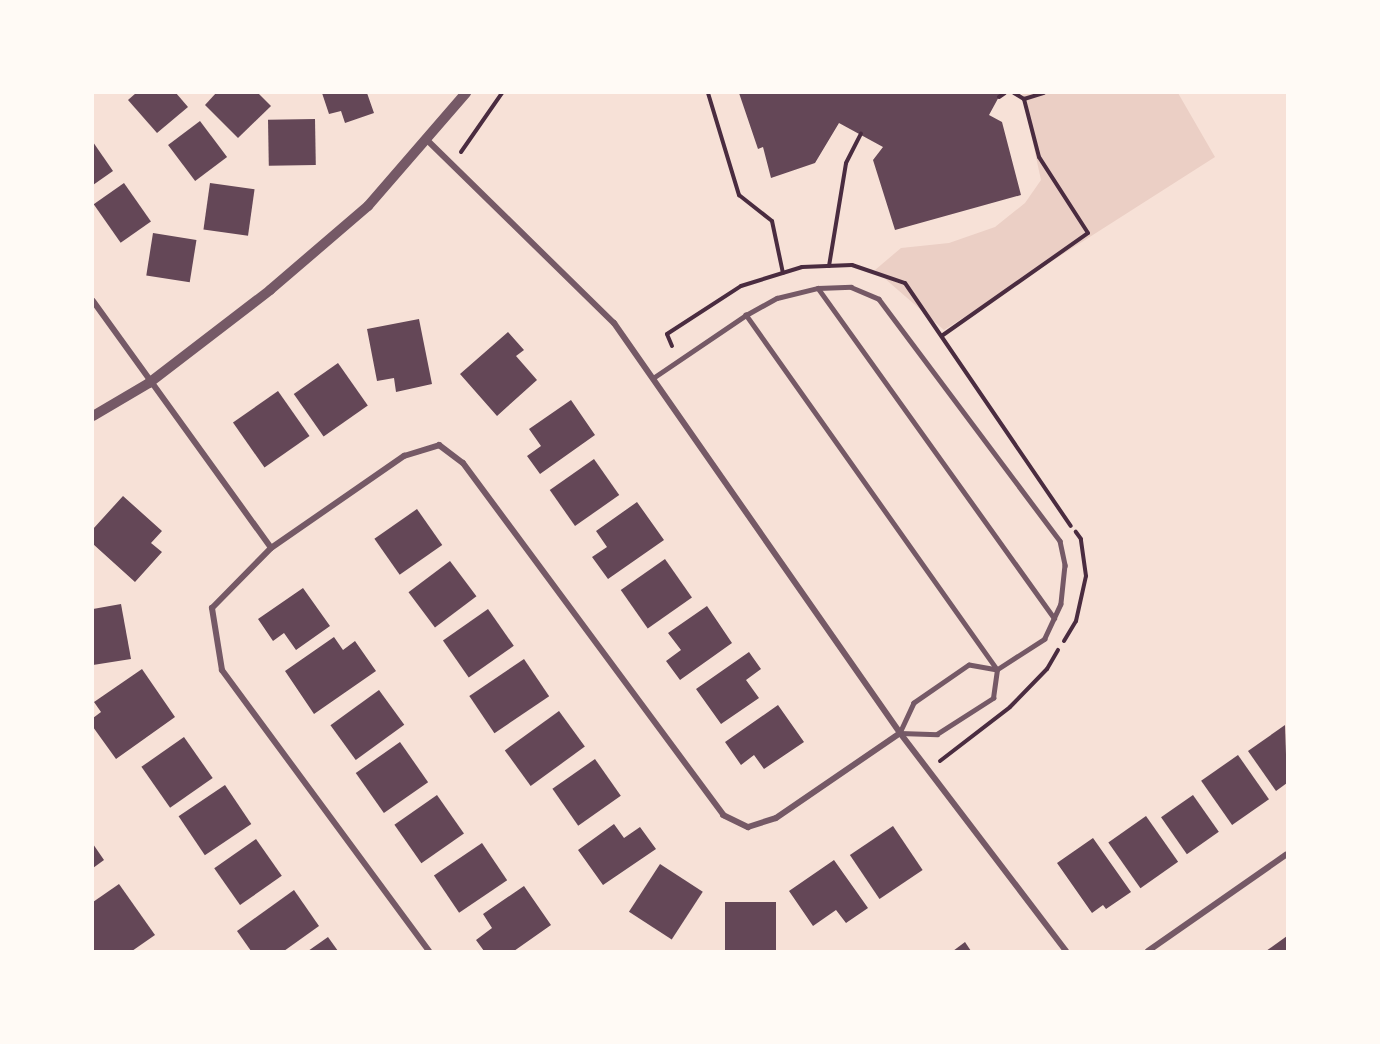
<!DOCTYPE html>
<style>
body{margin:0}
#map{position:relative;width:1380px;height:1044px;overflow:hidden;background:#f7e1d7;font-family:Bitter,serif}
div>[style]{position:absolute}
.green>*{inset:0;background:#ebcfc5}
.building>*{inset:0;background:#644757;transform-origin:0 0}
.path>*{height:4px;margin:-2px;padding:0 2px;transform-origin:2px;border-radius:2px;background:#4a2c40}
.service>*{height:4.5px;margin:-2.25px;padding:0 2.25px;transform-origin:2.25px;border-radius:2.25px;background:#755966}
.minor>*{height:6px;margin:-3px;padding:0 3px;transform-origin:3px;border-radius:3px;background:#755966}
.tertiary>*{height:10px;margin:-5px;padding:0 5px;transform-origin:5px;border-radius:5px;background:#755966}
span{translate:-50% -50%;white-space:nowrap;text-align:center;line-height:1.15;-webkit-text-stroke:5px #fffaf5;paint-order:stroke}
.frame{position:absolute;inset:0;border:94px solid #fffaf5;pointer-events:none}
</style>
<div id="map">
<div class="green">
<div style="clip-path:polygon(1022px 93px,1178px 93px,1215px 157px,944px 330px,875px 270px,901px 248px,949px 243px,995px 227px,1025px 203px,1041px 180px)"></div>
</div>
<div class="building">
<div style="clip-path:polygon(136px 93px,176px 93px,188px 107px,157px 133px,128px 100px)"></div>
<div style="clip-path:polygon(216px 93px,258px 93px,271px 106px,238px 138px,205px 105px)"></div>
<div style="clip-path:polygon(322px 93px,367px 93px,374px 113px,345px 123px,341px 111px,329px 114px)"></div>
<div style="clip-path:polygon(739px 93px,1001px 93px,989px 115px,1002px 122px,1021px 195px,895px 230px,873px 160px,883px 147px,839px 123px,815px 163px,771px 178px,763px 147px,758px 149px)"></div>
<div style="left:315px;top:119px;width:46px;height:47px;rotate:89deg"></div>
<div style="left:200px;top:121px;width:45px;height:40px;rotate:53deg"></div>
<div style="clip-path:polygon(93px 142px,113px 171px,93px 185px)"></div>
<div style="left:124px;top:183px;width:47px;height:37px;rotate:55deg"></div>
<div style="left:210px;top:183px;width:45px;height:47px;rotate:8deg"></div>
<div style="left:153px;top:233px;width:44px;height:43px;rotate:9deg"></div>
<div style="clip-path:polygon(419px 319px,432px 384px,396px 392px,394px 378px,377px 381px,367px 329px)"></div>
<div style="clip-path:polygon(508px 332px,524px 350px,516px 356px,537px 380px,497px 416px,460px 374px)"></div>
<div style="left:338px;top:363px;width:52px;height:54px;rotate:55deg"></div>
<div style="left:278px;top:391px;width:55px;height:55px;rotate:55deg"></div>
<div style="clip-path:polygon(571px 400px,595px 435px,540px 474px,527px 456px,541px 446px,529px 429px)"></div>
<div style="left:594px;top:459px;width:44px;height:54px;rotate:55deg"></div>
<div style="clip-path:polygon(123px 496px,162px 531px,151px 543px,162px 552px,135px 582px,93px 544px,93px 529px)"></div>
<div style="clip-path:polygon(637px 502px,664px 540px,608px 579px,592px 557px,607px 547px,596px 531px)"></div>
<div style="left:417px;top:509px;width:44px;height:52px;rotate:55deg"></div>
<div style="left:665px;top:559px;width:47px;height:54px;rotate:55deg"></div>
<div style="left:450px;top:561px;width:44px;height:52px;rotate:53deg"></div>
<div style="clip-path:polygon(303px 588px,330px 626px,296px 650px,284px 633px,273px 641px,258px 619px)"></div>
<div style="clip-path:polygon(121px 604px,131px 659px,93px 665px,93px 609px)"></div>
<div style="clip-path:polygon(707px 606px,732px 643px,680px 680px,666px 661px,681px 650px,668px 633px)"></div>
<div style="left:488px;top:609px;width:45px;height:55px;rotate:55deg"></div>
<div style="clip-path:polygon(334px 637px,343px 650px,355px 641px,376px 671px,314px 714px,285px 671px)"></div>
<div style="clip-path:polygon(749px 652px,761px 669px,746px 680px,759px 698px,721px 724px,696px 689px)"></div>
<div style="left:524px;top:659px;width:45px;height:66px;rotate:56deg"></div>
<div style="clip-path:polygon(142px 669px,175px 717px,116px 759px,93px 727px,93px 718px,101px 712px,94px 702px)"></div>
<div style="left:379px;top:690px;width:43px;height:60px;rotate:54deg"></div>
<div style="clip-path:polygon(778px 705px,804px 742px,764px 769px,754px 755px,741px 765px,725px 742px)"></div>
<div style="left:559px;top:711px;width:44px;height:67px;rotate:54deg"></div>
<div style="clip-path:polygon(1285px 725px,1287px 783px,1276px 791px,1248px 751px)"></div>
<div style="left:184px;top:737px;width:50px;height:52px;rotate:55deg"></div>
<div style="left:400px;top:742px;width:49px;height:54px;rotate:55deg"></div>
<div style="left:1238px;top:755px;width:54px;height:45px;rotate:55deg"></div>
<div style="left:595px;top:759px;width:45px;height:52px;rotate:55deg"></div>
<div style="left:225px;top:785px;width:47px;height:56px;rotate:56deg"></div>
<div style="left:437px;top:795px;width:47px;height:52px;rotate:55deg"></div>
<div style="left:1193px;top:795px;width:45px;height:39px;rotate:55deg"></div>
<div style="left:1146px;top:816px;width:56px;height:46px;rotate:55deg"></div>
<div style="clip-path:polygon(614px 824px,624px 838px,640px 827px,656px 849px,603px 885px,578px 850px)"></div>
<div style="left:893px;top:826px;width:53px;height:52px;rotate:56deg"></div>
<div style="clip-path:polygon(1093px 838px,1131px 892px,1106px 909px,1103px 905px,1092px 913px,1057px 863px)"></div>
<div style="left:256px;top:839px;width:45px;height:51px;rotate:55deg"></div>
<div style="left:482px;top:843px;width:45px;height:58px;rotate:56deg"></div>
<div style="clip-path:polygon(93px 844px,104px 860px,93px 868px)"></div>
<div style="clip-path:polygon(834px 860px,868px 908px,846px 923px,836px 910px,813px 926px,789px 891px)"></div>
<div style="left:660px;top:864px;width:51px;height:57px;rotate:33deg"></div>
<div style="clip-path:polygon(119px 884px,155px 935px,132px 951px,93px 951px,93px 902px)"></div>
<div style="clip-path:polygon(524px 886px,551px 925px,514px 951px,484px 951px,476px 940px,492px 928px,483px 914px)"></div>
<div style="clip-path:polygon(294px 890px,319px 926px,284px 951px,251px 951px,237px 931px)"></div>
<div style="left:725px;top:902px;width:51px;height:49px"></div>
<div style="clip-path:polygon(1287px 936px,1287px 951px,1266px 951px)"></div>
<div style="clip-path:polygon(328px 937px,338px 951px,308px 951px)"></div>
<div style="clip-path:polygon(965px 942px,971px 951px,953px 951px)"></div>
</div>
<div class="path">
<div style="left:708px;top:93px;width:107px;rotate:73.1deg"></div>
<div style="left:739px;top:195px;width:42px;rotate:38.2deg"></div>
<div style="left:772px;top:221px;width:53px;rotate:78.1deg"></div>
<div style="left:1014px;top:93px;width:12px;rotate:31deg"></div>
<div style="left:1024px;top:99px;width:21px;rotate:-17deg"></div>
<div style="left:999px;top:97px;width:7px;rotate:-34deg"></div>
<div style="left:461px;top:152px;width:72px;rotate:-55.2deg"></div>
<div style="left:829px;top:266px;width:104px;rotate:-80.6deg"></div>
<div style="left:846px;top:163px;width:33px;rotate:-63deg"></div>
<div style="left:943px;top:335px;width:177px;rotate:-35.1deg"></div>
<div style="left:1088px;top:233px;width:90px;rotate:-122.8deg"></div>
<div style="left:1039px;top:157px;width:60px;rotate:-104.5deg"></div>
<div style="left:672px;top:346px;width:13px;rotate:-113deg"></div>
<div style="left:667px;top:334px;width:88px;rotate:-33deg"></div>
<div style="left:741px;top:286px;width:64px;rotate:-17.3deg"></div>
<div style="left:802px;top:267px;width:50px;rotate:-2.3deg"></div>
<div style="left:852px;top:265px;width:56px;rotate:18.8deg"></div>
<div style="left:905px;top:283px;width:294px;rotate:55.7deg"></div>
<div style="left:1064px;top:641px;width:23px;rotate:-59deg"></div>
<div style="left:1076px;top:621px;width:46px;rotate:-77.5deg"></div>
<div style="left:1086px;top:576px;width:37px;rotate:-98deg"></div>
<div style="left:1081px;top:539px;width:9px;rotate:-126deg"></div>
<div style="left:940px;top:761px;width:88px;rotate:-37.6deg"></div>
<div style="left:1010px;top:707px;width:53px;rotate:-45.8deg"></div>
<div style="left:1047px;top:669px;width:22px;rotate:-60deg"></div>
</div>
<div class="service">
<div style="left:818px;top:288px;width:406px;rotate:54.4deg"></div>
<div style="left:653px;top:378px;width:112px;rotate:-34.1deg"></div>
<div style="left:746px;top:315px;width:35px;rotate:-29deg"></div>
<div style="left:777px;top:298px;width:42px;rotate:-13.7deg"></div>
<div style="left:818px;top:288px;width:33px;rotate:-2deg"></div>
<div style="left:851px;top:287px;width:30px;rotate:23deg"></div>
<div style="left:879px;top:299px;width:302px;rotate:53.2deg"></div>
<div style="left:1060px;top:541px;width:25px;rotate:78deg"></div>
<div style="left:1065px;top:565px;width:39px;rotate:96deg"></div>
<div style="left:1061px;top:604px;width:38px;rotate:115deg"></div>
<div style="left:1045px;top:639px;width:57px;rotate:147.1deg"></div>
<div style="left:997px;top:670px;width:28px;rotate:-170deg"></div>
<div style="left:969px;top:665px;width:67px;rotate:145.4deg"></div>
<div style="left:914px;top:703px;width:33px;rotate:115deg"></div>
<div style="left:900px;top:733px;width:37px;rotate:2deg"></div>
<div style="left:937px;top:734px;width:67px;rotate:-32.7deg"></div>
<div style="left:993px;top:698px;width:28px;rotate:-82deg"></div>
<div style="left:997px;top:670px;width:435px;rotate:-125.3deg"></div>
</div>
<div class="minor">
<div style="left:427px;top:140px;width:262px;rotate:44.4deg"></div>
<div style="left:614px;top:323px;width:500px;rotate:55.1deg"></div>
<div style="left:900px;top:733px;width:274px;rotate:52.7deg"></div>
<div style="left:93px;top:301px;width:304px;rotate:54.2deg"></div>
<div style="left:429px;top:951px;width:349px;rotate:-126.4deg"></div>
<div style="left:222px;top:670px;width:63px;rotate:-99.2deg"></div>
<div style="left:212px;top:608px;width:84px;rotate:-45.5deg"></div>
<div style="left:271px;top:548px;width:162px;rotate:-34.7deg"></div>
<div style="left:404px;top:456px;width:37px;rotate:-17deg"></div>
<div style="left:439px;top:445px;width:30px;rotate:37deg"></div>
<div style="left:463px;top:463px;width:438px;rotate:53.5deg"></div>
<div style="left:723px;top:815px;width:28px;rotate:26deg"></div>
<div style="left:748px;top:827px;width:29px;rotate:-18deg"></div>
<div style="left:776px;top:818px;width:150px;rotate:-34.4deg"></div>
<div style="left:1148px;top:951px;width:169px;rotate:-34.9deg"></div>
</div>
<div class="tertiary">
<div style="left:93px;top:416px;width:65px;rotate:-30.5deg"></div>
<div style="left:149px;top:383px;width:153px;rotate:-37.5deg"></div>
<div style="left:270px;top:290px;width:129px;rotate:-40.6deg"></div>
<div style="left:368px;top:206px;width:150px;rotate:-49.1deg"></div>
</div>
<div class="frame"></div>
</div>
